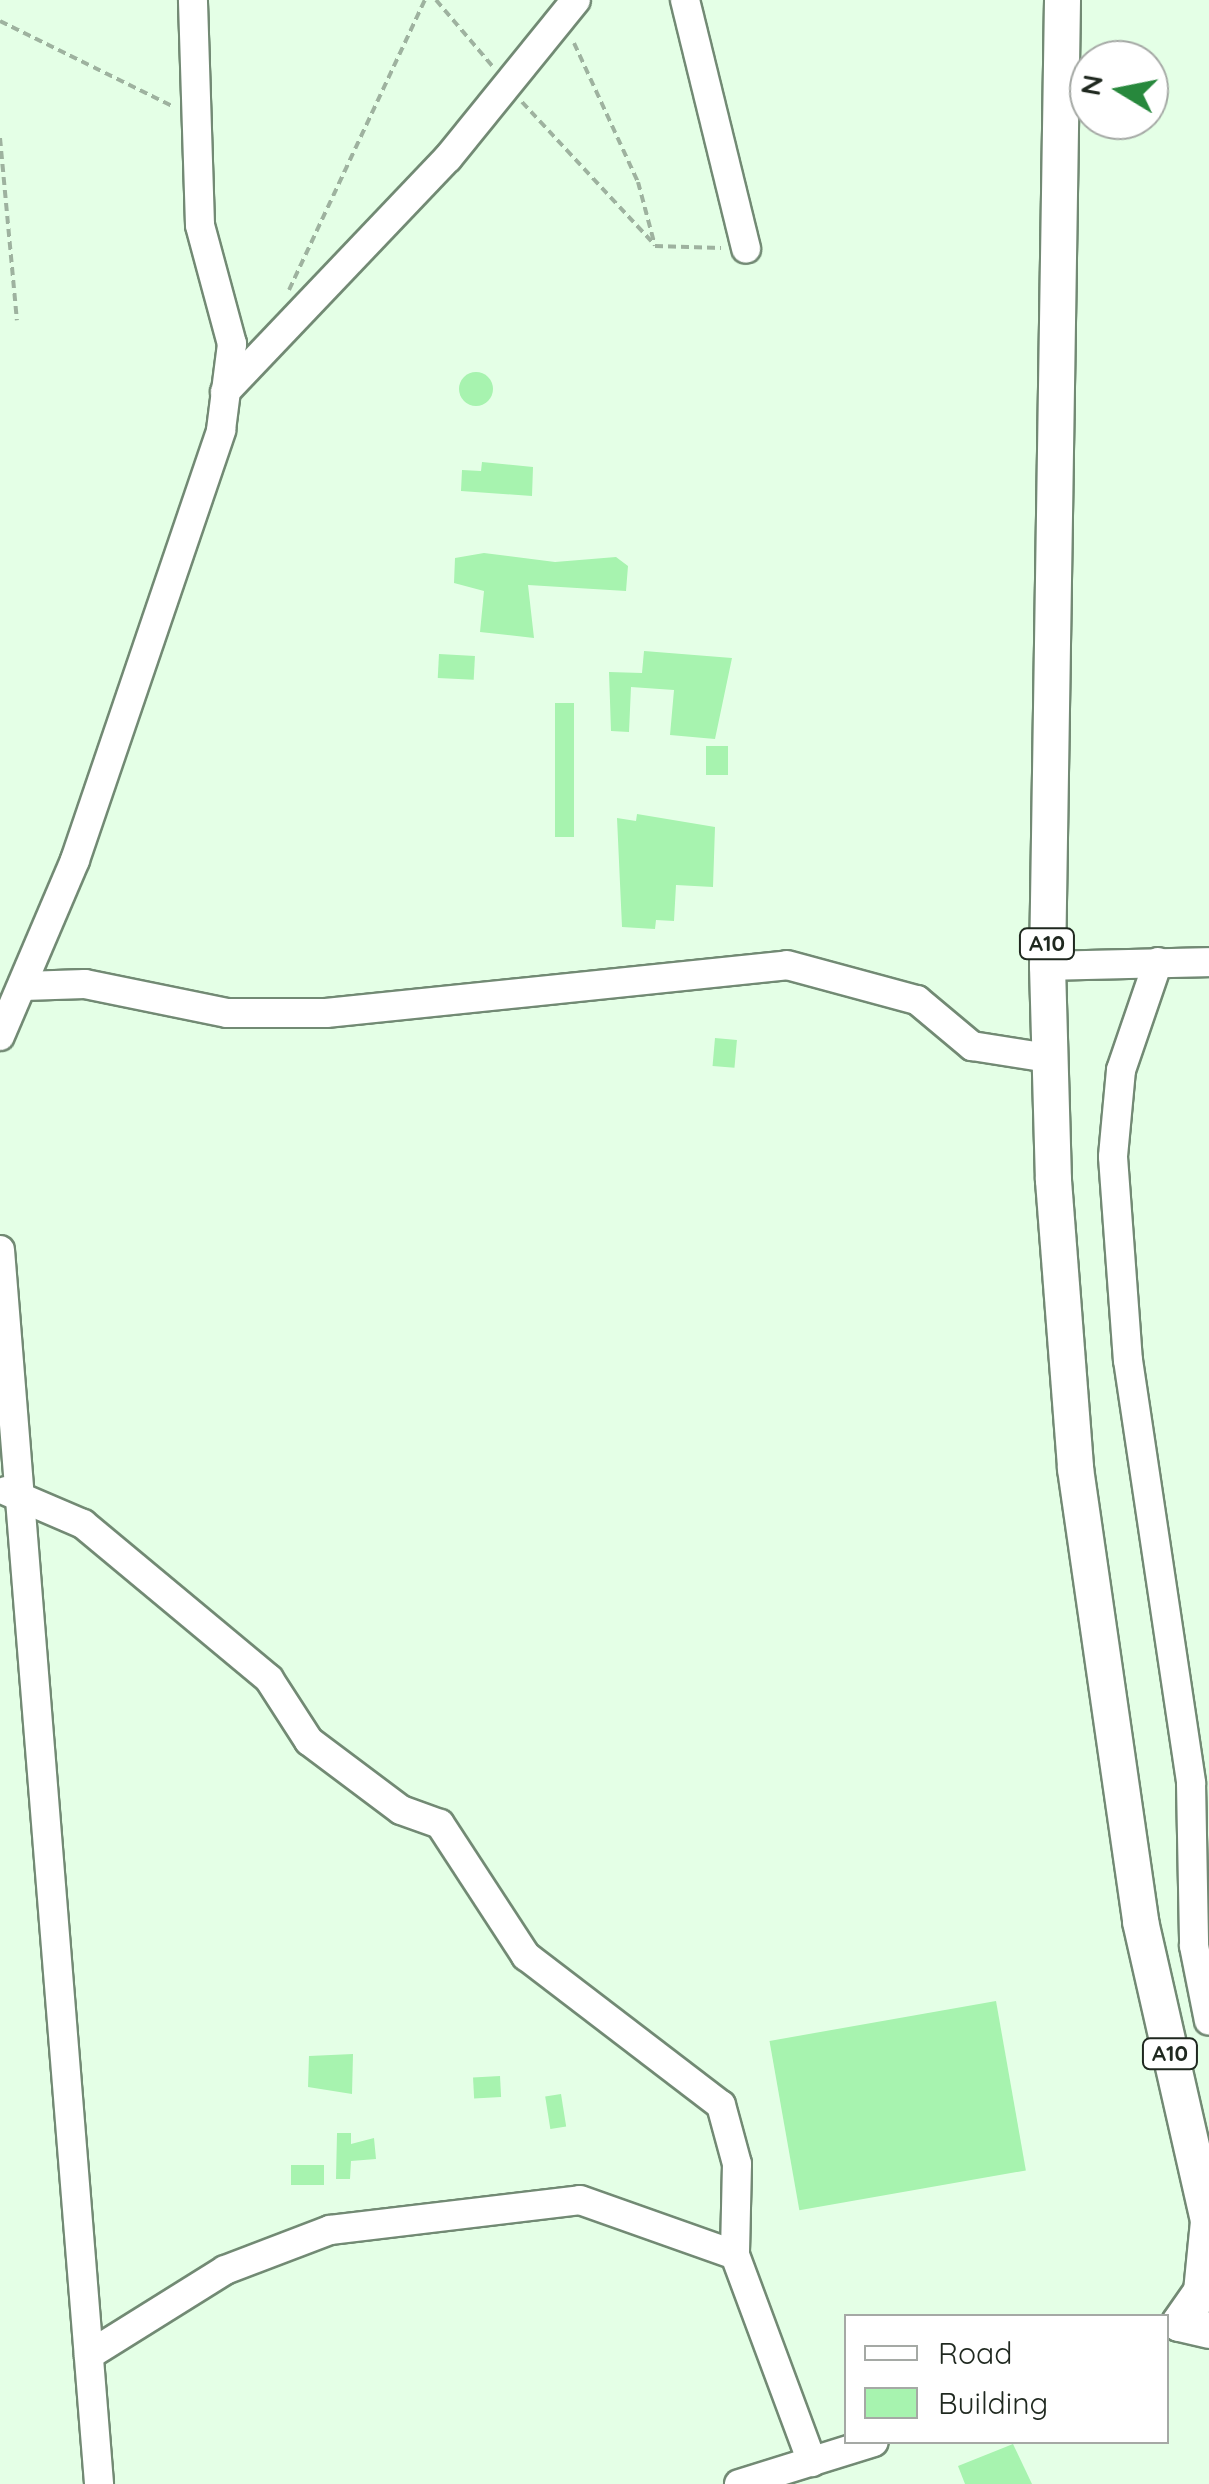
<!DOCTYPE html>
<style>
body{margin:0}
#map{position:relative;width:1209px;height:2484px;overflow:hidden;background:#e4ffe6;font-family:Quicksand,sans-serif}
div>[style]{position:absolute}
.building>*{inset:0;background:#a7f3af;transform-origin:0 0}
.round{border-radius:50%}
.path>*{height:4px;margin-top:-2px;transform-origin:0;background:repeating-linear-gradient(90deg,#9eb29f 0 8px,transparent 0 13px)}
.roads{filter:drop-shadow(2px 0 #728a74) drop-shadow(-2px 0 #728a74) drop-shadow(0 2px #728a74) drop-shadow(0 -2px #728a74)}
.minor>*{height:28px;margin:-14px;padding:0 14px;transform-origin:14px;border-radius:14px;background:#fff}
.major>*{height:35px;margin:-17.5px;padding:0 17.5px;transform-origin:17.5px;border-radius:17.5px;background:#fff}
span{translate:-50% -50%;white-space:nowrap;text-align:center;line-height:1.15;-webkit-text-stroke:10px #fff;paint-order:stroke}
.shield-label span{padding:2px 8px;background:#fff;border:2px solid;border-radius:8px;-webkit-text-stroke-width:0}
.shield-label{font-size:22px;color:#1f281f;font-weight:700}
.legend{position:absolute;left:844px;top:2314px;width:325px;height:130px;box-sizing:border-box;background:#fff;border:2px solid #a5a9a5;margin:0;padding:12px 18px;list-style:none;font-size:30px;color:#1f281f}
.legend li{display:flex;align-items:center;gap:20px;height:50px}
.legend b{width:50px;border:2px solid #a5a9a5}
.north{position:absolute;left:1069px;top:40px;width:100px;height:100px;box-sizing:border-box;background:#fff;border:2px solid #a5a9a5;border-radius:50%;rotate:280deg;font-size:28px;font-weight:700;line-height:40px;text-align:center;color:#1f281f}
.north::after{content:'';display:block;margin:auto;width:35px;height:45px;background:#27883c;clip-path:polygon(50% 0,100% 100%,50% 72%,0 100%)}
</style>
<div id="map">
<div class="building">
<div class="round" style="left:459px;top:372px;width:34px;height:34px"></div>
<div style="clip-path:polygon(482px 462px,533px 467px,532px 496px,461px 491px,462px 470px,481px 471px)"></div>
<div style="clip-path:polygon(484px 553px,555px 562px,616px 557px,628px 566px,626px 591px,528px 585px,534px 638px,480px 632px,484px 591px,454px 583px,455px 558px)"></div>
<div style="clip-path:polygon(644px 651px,732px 658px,715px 739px,670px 735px,674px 690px,631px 687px,629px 732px,611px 731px,609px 672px,642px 673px)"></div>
<div style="left:439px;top:654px;width:36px;height:24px;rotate:3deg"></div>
<div style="left:555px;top:703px;width:19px;height:134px"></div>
<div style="left:706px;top:746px;width:22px;height:29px"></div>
<div style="clip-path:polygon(637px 814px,715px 827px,713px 887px,676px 885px,674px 921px,656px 920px,655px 929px,622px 927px,617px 818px,636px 821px)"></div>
<div style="left:715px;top:1038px;width:22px;height:28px;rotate:5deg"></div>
<div style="left:996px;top:2001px;width:172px;height:230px;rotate:80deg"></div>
<div style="clip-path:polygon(353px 2054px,352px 2094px,308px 2087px,309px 2056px)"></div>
<div style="left:500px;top:2076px;width:21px;height:27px;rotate:87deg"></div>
<div style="left:561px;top:2094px;width:33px;height:16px;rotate:81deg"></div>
<div style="clip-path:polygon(337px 2133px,351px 2133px,351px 2144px,374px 2138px,376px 2159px,351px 2161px,350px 2179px,336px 2179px)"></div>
<div style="left:291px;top:2165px;width:33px;height:20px"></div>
<div style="clip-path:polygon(1013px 2444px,1032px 2484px,965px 2484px,958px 2466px)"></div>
</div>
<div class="path">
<div style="left:436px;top:0;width:89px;rotate:49.5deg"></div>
<div style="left:0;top:21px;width:192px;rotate:26.3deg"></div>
<div style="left:574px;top:43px;width:153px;rotate:65.3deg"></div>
<div style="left:638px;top:182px;width:66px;rotate:75.1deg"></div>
<div style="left:655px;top:246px;width:66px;rotate:1.7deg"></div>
<div style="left:522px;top:102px;width:191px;rotate:47.1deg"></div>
<div style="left:0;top:138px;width:183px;rotate:84.7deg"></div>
<div style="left:289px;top:290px;width:320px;rotate:-64.9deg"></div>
</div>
<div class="roads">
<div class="minor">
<div style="left:685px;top:0;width:256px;rotate:76.2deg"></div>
<div style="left:225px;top:392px;width:323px;rotate:-46.4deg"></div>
<div style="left:448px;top:158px;width:203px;rotate:-51deg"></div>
<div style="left:1158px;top:962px;width:114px;rotate:108.9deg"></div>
<div style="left:1121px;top:1070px;width:87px;rotate:95.3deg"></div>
<div style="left:1113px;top:1157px;width:204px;rotate:85.8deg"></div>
<div style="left:1128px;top:1360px;width:428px;rotate:81.5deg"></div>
<div style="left:1191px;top:1783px;width:163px;rotate:88.9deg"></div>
<div style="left:1194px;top:1946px;width:76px;rotate:78.7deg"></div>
<div style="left:1047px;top:966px;width:162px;rotate:-1.4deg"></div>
<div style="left:24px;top:986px;width:61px;rotate:-1.9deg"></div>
<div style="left:85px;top:984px;width:145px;rotate:11.5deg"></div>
<div style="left:227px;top:1013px;width:99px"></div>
<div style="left:326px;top:1013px;width:463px;rotate:-5.9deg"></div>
<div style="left:787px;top:965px;width:135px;rotate:15.1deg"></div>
<div style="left:917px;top:1000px;width:72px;rotate:39.9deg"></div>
<div style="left:972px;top:1046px;width:77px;rotate:9deg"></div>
<div style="left:0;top:1036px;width:191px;rotate:-66.9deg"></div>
<div style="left:75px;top:860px;width:454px;rotate:-71.2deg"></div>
<div style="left:221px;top:430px;width:87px;rotate:-82.7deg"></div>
<div style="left:232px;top:344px;width:123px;rotate:-105.1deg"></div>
<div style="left:200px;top:225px;width:225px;rotate:-91.8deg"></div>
<div style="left:0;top:1250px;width:1238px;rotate:85.41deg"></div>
<div style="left:6px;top:1491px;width:84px;rotate:23.2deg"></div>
<div style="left:83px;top:1524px;width:242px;rotate:39.8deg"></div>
<div style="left:269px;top:1679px;width:74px;rotate:57.2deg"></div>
<div style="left:309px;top:1741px;width:115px;rotate:36.9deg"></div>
<div style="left:401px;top:1810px;width:41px;rotate:19.7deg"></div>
<div style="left:440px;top:1824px;width:158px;rotate:56.9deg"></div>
<div style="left:526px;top:1956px;width:245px;rotate:37.4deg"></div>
<div style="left:721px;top:2105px;width:61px;rotate:74.8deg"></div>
<div style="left:737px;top:2164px;width:91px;rotate:91.3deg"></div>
<div style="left:89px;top:2355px;width:160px;rotate:-32deg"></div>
<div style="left:225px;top:2270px;width:112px;rotate:-20.9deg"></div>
<div style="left:330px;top:2230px;width:252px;rotate:-6.8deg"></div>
<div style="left:580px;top:2200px;width:164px;rotate:19.5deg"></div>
<div style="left:735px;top:2255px;width:221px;rotate:69.6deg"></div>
<div style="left:739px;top:2484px;width:141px;rotate:-17.3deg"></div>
</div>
<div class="major">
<div style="left:1062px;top:0;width:966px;rotate:90.89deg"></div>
<div style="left:1047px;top:966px;width:214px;rotate:88.4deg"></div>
<div style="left:1053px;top:1180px;width:289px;rotate:85.6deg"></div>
<div style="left:1075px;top:1468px;width:458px;rotate:81.8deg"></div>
<div style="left:1140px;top:1921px;width:312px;rotate:77.2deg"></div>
<div style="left:1208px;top:2221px;width:70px;rotate:95.7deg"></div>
<div style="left:1201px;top:2291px;width:39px;rotate:125deg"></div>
<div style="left:1179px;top:2323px;width:31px;rotate:13deg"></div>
</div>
</div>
<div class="shield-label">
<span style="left:1047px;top:944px">A10</span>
<span style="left:1170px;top:2054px">A10</span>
</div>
<ul class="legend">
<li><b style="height:12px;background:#fff"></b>Road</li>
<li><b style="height:28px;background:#a7f3af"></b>Building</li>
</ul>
<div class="north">N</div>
</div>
